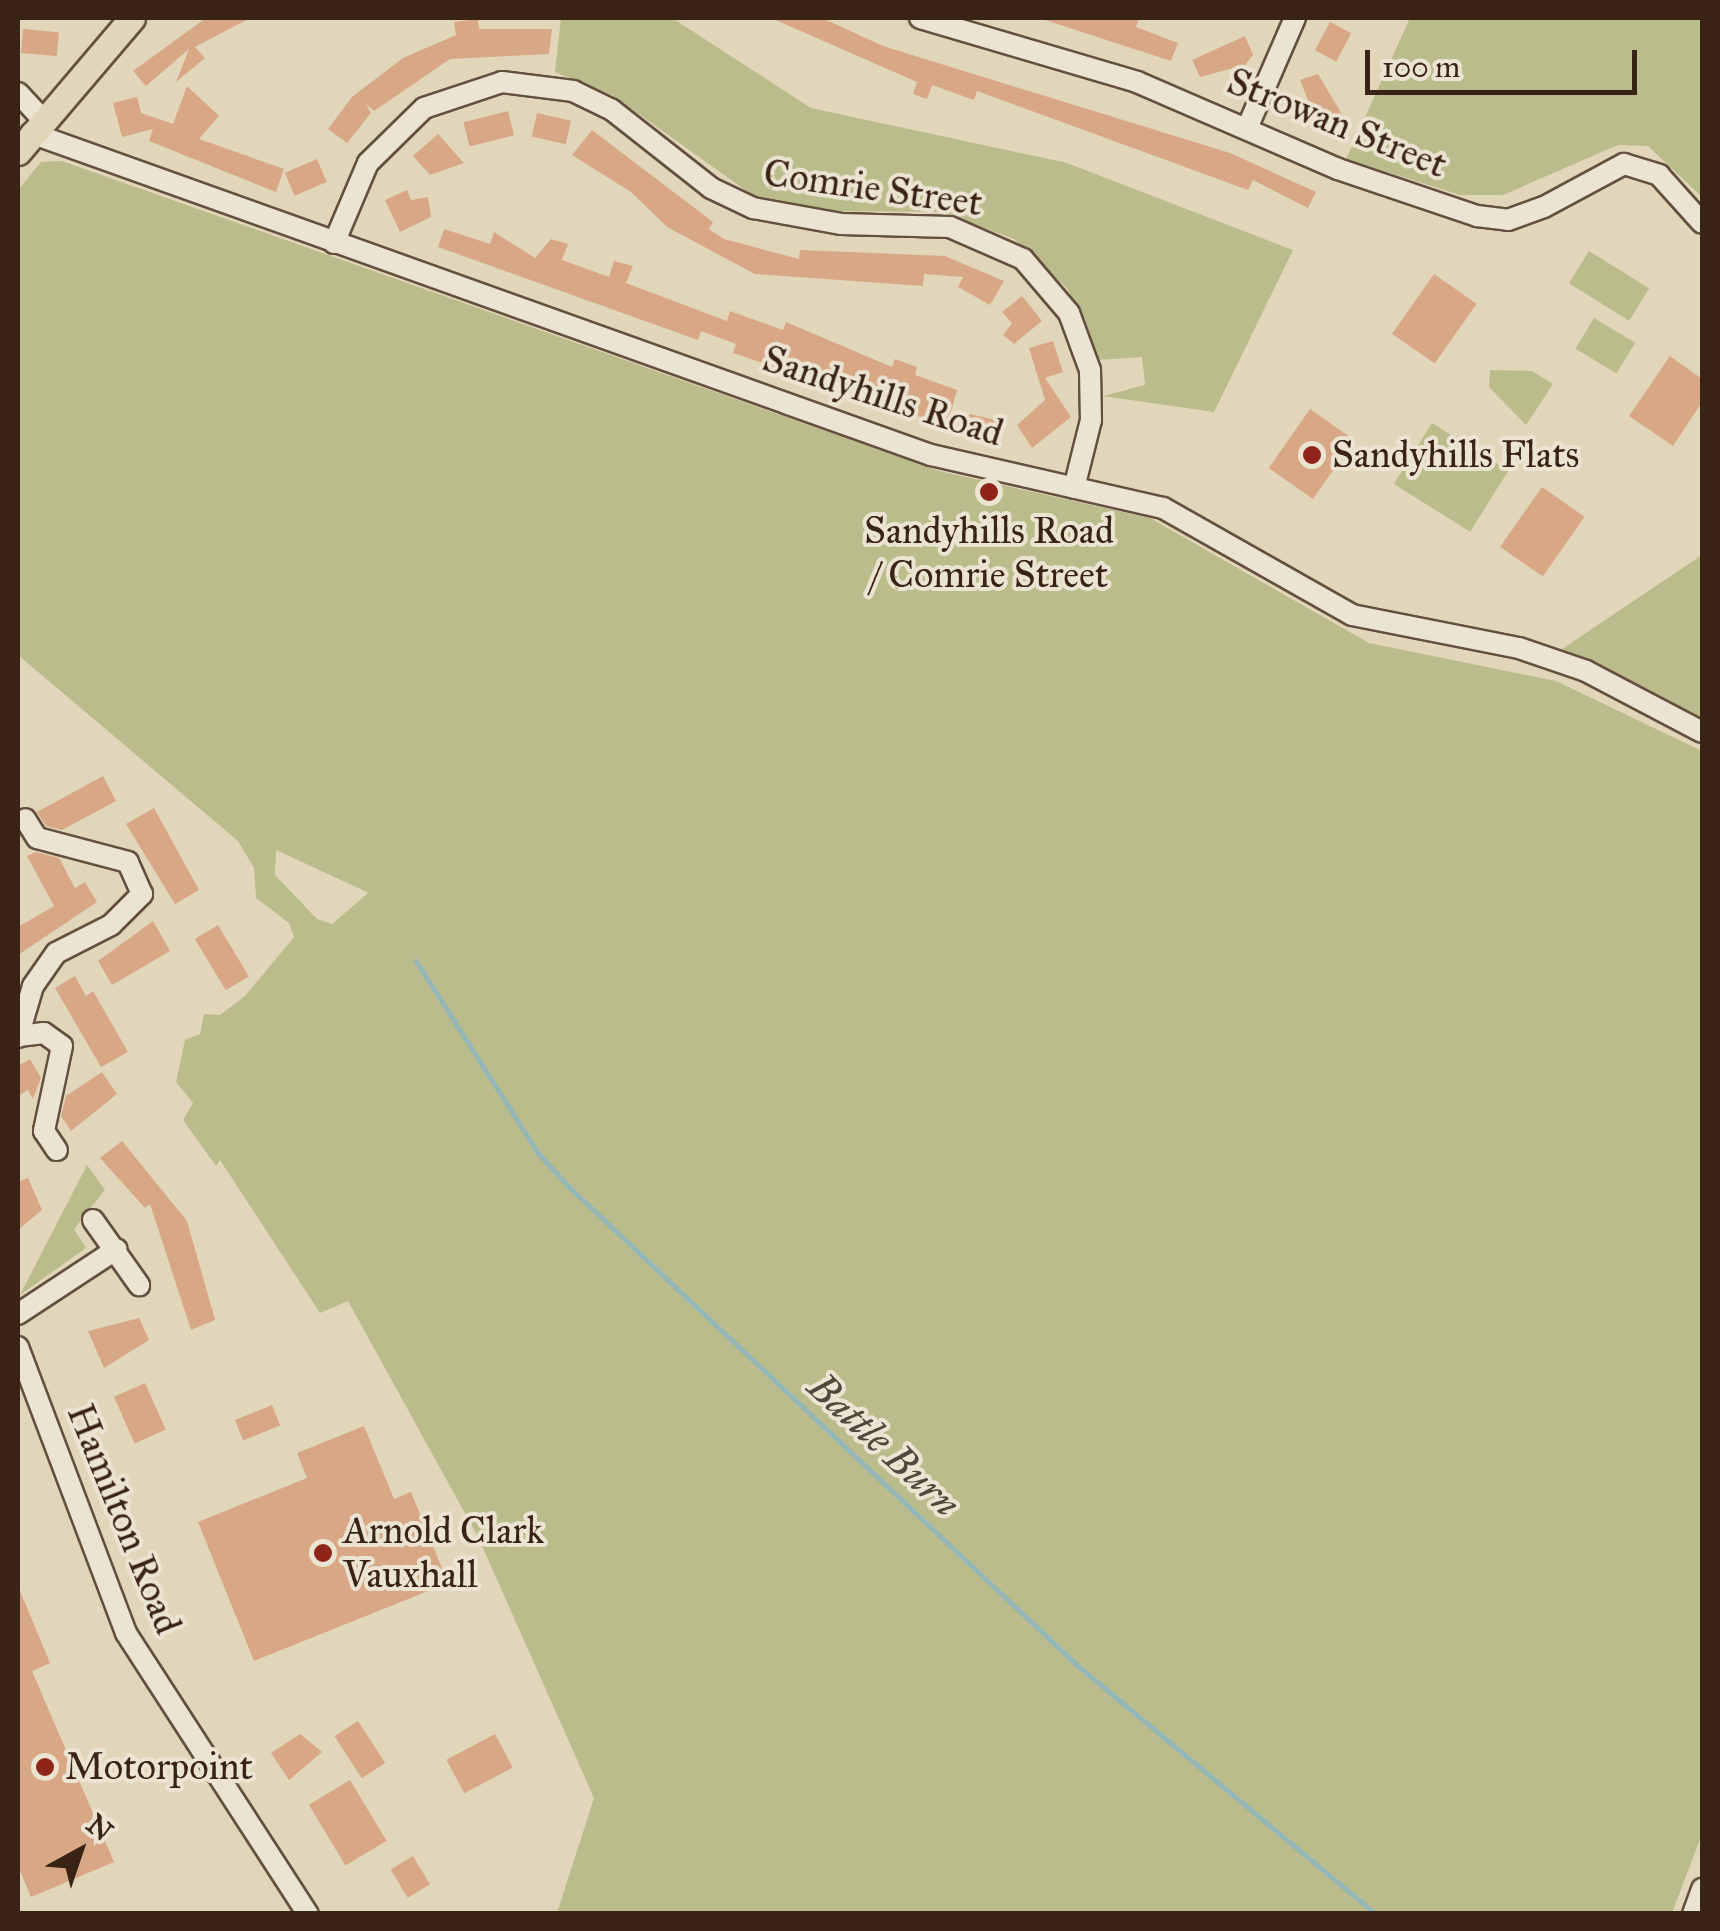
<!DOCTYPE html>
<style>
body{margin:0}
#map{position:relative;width:1720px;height:1931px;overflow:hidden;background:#e1d6ba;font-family:"IM FELL Great Primer",serif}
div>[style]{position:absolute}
.green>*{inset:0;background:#babc8b;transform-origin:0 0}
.stream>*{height:5px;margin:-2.5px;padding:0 2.5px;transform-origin:2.5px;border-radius:2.5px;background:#96b7b7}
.building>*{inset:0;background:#d8a886;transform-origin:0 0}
.roads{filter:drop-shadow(2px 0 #63503e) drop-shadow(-2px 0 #63503e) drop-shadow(0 2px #63503e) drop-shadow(0 -2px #63503e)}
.minor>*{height:20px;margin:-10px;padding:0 10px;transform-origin:10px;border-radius:10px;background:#ece4d2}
.major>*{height:25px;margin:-12.5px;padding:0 12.5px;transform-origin:12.5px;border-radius:12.5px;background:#e1d6ba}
.dots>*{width:28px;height:28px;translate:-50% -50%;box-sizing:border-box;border:5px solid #ece4d2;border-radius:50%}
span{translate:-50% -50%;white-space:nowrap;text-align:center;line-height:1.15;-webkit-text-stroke:8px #ece4d2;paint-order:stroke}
.street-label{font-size:38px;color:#392314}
.poi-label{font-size:38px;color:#392314}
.left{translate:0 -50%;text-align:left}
.water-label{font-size:40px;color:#50483d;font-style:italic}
.frame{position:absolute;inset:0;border:20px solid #392314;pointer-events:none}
.north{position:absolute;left:30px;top:1801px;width:100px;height:100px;-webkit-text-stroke:8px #ece4d2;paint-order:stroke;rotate:40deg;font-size:28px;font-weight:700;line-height:40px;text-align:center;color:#392314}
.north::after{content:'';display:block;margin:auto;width:35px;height:45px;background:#392314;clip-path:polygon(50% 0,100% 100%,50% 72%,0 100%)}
.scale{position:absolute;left:1365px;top:50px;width:272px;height:45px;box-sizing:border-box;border:5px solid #392314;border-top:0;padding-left:12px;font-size:30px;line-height:35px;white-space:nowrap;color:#392314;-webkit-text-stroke:8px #ece4d2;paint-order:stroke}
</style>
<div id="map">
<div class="green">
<div style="clip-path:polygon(561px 18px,672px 18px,811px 108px,1067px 163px,1293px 250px,1214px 412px,1103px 396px,1145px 385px,1142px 357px,1099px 360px,1067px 288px,1014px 239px,941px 212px,823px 211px,755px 197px,612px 95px,555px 72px)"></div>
<div style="clip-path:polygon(1410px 18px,1702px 18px,1702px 197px,1648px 146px,1618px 145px,1503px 195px,1460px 195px,1346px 159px)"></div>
<div style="clip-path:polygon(evenodd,62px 161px,939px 471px,1150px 518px,1369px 643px,1556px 681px,1702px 751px,1702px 1834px,1672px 1913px,557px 1913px,594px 1798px,478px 1537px,348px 1301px,320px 1313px,220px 1160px,216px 1166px,183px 1120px,193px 1103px,176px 1082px,185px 1040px,200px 1034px,204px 1014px,220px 1015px,245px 996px,294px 937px,289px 923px,256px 898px,254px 868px,238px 841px,18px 655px,18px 190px,41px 162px,62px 161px,276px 850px,367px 892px,368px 893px,332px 924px,317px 919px,275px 875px,276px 850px)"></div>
<div style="left:1589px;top:251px;width:71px;height:38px;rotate:32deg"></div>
<div style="left:1594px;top:318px;width:48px;height:36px;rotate:31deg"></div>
<div style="clip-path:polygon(1490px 370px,1532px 371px,1553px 384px,1526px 425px,1489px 387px)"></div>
<div style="left:1432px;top:423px;width:90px;height:72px;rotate:32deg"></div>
<div style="clip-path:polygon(1702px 555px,1702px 721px,1562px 649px)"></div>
<div style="clip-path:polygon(87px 1165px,105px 1190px,74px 1229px,86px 1248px,20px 1295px)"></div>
</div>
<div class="stream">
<div style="left:416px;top:961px;width:227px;rotate:57.6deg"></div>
<div style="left:538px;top:1153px;width:47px;rotate:47.6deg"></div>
<div style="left:570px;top:1188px;width:698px;rotate:43.26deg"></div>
<div style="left:1078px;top:1666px;width:388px;rotate:39.8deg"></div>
</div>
<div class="building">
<div style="clip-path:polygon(206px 18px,250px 18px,195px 47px,205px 58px,176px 82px,189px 49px,146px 86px,133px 71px)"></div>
<div style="clip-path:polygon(771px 18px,822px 18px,883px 46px,1230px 153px,1316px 192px,1308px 208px,1253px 180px,1248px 190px,977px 91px,974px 100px,932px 85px,927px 99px,913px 94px,917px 82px)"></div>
<div style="clip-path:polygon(1039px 18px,1139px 18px,1136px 27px,1178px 43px,1171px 61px)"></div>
<div style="clip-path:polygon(478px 19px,479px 29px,552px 29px,549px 54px,450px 59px,374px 111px,366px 104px,371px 113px,347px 143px,328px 129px,352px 97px,403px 58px,456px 35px,454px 22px)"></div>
<div style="left:1330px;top:22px;width:24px;height:32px;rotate:28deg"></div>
<div style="left:23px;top:29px;width:36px;height:24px;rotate:5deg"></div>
<div style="clip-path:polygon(1245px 36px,1253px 55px,1245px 65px,1200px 77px,1192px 60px)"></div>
<div style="clip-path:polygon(1318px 74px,1343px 116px,1318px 126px,1300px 80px)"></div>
<div style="clip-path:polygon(187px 86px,219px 116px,199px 139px,284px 169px,276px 192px,149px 141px,153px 129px,122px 137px,113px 103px,137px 97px,141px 113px,173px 124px)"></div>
<div style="left:508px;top:111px;width:25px;height:46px;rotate:76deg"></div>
<div style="left:537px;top:113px;width:35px;height:24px;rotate:13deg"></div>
<div style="clip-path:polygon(592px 130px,713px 222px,709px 229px,724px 239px,799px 259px,800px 250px,945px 256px,1004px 281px,990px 305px,958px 287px,963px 277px,924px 274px,923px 286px,755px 274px,667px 227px,631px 192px,572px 155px)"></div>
<div style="clip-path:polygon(438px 134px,464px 163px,430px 175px,413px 156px)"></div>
<div style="left:317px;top:159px;width:25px;height:35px;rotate:67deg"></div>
<div style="clip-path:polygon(407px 190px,411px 200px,428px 197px,431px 217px,400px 232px,385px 200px)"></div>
<div style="clip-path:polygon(444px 229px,490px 244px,494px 232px,535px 258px,551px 239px,568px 244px,562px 260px,609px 277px,614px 261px,633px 266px,626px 283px,727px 321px,730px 311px,783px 330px,786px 322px,892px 367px,895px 359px,917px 367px,915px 375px,957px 390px,947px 426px,733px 353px,736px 344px,701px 331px,698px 340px,438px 247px)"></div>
<div style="left:1434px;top:274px;width:52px;height:73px;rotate:35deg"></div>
<div style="clip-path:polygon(1022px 296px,1042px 321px,1014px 344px,1003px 335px,1012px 323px,1002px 312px)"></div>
<div style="clip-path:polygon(1053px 341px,1063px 372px,1045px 378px,1071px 417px,1032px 448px,1017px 425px,1045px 400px,1029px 348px)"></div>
<div style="clip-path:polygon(1670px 356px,1702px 379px,1702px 402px,1673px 446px,1629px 416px)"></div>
<div style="left:1310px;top:409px;width:54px;height:72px;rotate:35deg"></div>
<div style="clip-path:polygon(970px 414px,1000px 421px,996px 440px,959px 431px)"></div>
<div style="left:1542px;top:487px;width:52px;height:73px;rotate:35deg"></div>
<div style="clip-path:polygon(103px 776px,116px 801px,62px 830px,46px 826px,37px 812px)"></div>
<div style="clip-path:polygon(154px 808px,199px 890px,175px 904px,126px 824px)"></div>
<div style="clip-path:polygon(36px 852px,59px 858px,75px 888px,85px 882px,97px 902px,18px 955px,18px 927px,54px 906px,27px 856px)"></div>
<div style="clip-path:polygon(153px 921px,170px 951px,112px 985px,98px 961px)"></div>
<div style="left:218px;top:925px;width:60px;height:27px;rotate:59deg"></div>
<div style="clip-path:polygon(75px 976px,86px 996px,93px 991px,128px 1052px,101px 1067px,55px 988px)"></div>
<div style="clip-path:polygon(30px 1059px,41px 1078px,33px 1099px,28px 1090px,18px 1096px,18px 1066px)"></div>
<div style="clip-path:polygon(102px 1072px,117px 1094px,71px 1131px,61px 1116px,66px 1096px)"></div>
<div style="clip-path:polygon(122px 1141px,187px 1221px,215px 1320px,191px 1330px,150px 1204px,145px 1208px,100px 1158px)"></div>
<div style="clip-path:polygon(28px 1178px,42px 1210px,18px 1230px,18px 1182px)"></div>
<div style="clip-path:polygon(139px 1318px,149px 1340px,104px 1368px,88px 1331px)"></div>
<div style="left:145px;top:1383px;width:51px;height:34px;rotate:66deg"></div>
<div style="left:272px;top:1405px;width:22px;height:40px;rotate:68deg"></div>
<div style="clip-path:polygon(364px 1426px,394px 1499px,411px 1492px,448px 1583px,254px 1661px,198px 1522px,307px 1478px,297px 1453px)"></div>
<div style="clip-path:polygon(18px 1586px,50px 1663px,32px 1671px,114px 1862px,31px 1897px,18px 1866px)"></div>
<div style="left:358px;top:1721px;width:50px;height:28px;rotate:57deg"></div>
<div style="clip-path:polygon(300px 1734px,322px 1752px,289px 1780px,271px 1753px)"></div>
<div style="left:495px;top:1734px;width:38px;height:55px;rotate:62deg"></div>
<div style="left:350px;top:1780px;width:71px;height:48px;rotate:59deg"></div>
<div style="left:413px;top:1856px;width:33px;height:26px;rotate:59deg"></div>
</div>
<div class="roads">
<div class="minor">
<div style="left:920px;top:18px;width:226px;rotate:16.4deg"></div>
<div style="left:1137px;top:82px;width:219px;rotate:23.4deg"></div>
<div style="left:1338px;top:169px;width:147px;rotate:18.7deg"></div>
<div style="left:1477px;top:216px;width:31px;rotate:7deg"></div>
<div style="left:1508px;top:220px;width:38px;rotate:-20deg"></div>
<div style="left:1544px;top:207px;width:91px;rotate:-28.3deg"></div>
<div style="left:1624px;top:164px;width:37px;rotate:17deg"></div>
<div style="left:1659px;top:175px;width:64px;rotate:48.1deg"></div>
<div style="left:18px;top:93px;width:34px;rotate:47deg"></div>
<div style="left:1248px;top:126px;width:118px;rotate:-66.5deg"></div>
<div style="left:31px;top:133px;width:956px;rotate:19.69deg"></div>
<div style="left:931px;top:455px;width:238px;rotate:12.9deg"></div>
<div style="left:1163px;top:508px;width:217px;rotate:29.5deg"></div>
<div style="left:1352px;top:615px;width:170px;rotate:11.2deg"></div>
<div style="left:1519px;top:648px;width:71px;rotate:18.9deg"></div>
<div style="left:1586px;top:671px;width:131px;rotate:27.7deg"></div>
<div style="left:334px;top:243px;width:87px;rotate:-67deg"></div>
<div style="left:368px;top:163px;width:78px;rotate:-44.5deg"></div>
<div style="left:424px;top:108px;width:82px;rotate:-18.4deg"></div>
<div style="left:502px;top:82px;width:72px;rotate:7.2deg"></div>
<div style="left:573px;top:91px;width:43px;rotate:26deg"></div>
<div style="left:612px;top:110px;width:126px;rotate:38.2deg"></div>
<div style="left:711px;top:188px;width:47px;rotate:25.5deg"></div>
<div style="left:753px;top:208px;width:89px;rotate:10.3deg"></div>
<div style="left:841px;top:224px;width:109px;rotate:1.6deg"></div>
<div style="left:950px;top:227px;width:80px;rotate:23.7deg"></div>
<div style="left:1023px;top:259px;width:71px;rotate:49.6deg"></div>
<div style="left:1069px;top:313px;width:61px;rotate:69.8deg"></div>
<div style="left:1090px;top:370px;width:50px;rotate:88.9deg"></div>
<div style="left:1091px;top:420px;width:70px;rotate:104deg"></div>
<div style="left:19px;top:1036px;width:25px;rotate:-7deg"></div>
<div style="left:44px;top:1033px;width:22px;rotate:36deg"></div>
<div style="left:62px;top:1046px;width:87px;rotate:102deg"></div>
<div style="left:44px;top:1131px;width:23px;rotate:56deg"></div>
<div style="left:18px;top:1037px;width:53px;rotate:-73.6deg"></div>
<div style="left:33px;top:986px;width:40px;rotate:-55.1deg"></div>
<div style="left:56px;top:953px;width:62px;rotate:-27deg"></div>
<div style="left:111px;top:925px;width:44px;rotate:-45deg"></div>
<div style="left:142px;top:894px;width:35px;rotate:-114deg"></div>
<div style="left:128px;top:862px;width:94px;rotate:-165.2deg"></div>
<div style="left:37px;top:838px;width:22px;rotate:-122deg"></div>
<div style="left:93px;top:1220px;width:80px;rotate:54.7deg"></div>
<div style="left:18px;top:1314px;width:118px;rotate:-33.3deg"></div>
<div style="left:18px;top:1347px;width:306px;rotate:69.3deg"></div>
<div style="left:126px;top:1633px;width:335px;rotate:57.1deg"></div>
<div style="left:1693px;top:1914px;width:27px;rotate:-70deg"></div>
</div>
<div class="major">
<div style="left:18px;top:152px;width:176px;rotate:-49.6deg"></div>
</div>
</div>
<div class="dots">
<div style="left:1312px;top:455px;background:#8f2418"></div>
<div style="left:989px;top:492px;background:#8f2418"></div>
<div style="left:323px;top:1553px;background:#8f2418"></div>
<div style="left:45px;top:1767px;background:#8f2418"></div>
</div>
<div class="street-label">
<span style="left:1337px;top:123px;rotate:22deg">Strowan Street</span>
<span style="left:873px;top:188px;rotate:8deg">Comrie Street</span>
<span style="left:883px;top:396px;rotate:18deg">Sandyhills Road</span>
<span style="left:124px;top:1519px;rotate:68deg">Hamilton Road</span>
</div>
<div class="poi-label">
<span class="left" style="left:1332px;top:455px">Sandyhills Flats</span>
<span style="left:989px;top:553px">Sandyhills Road<br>/ Comrie Street</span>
<span class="left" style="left:343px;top:1553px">Arnold Clark<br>Vauxhall</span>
<span class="left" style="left:65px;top:1767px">Motorpoint</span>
</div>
<div class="water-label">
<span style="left:884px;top:1445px;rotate:43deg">Battle Burn</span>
</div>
<div class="frame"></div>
<div class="north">N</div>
<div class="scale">100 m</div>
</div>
